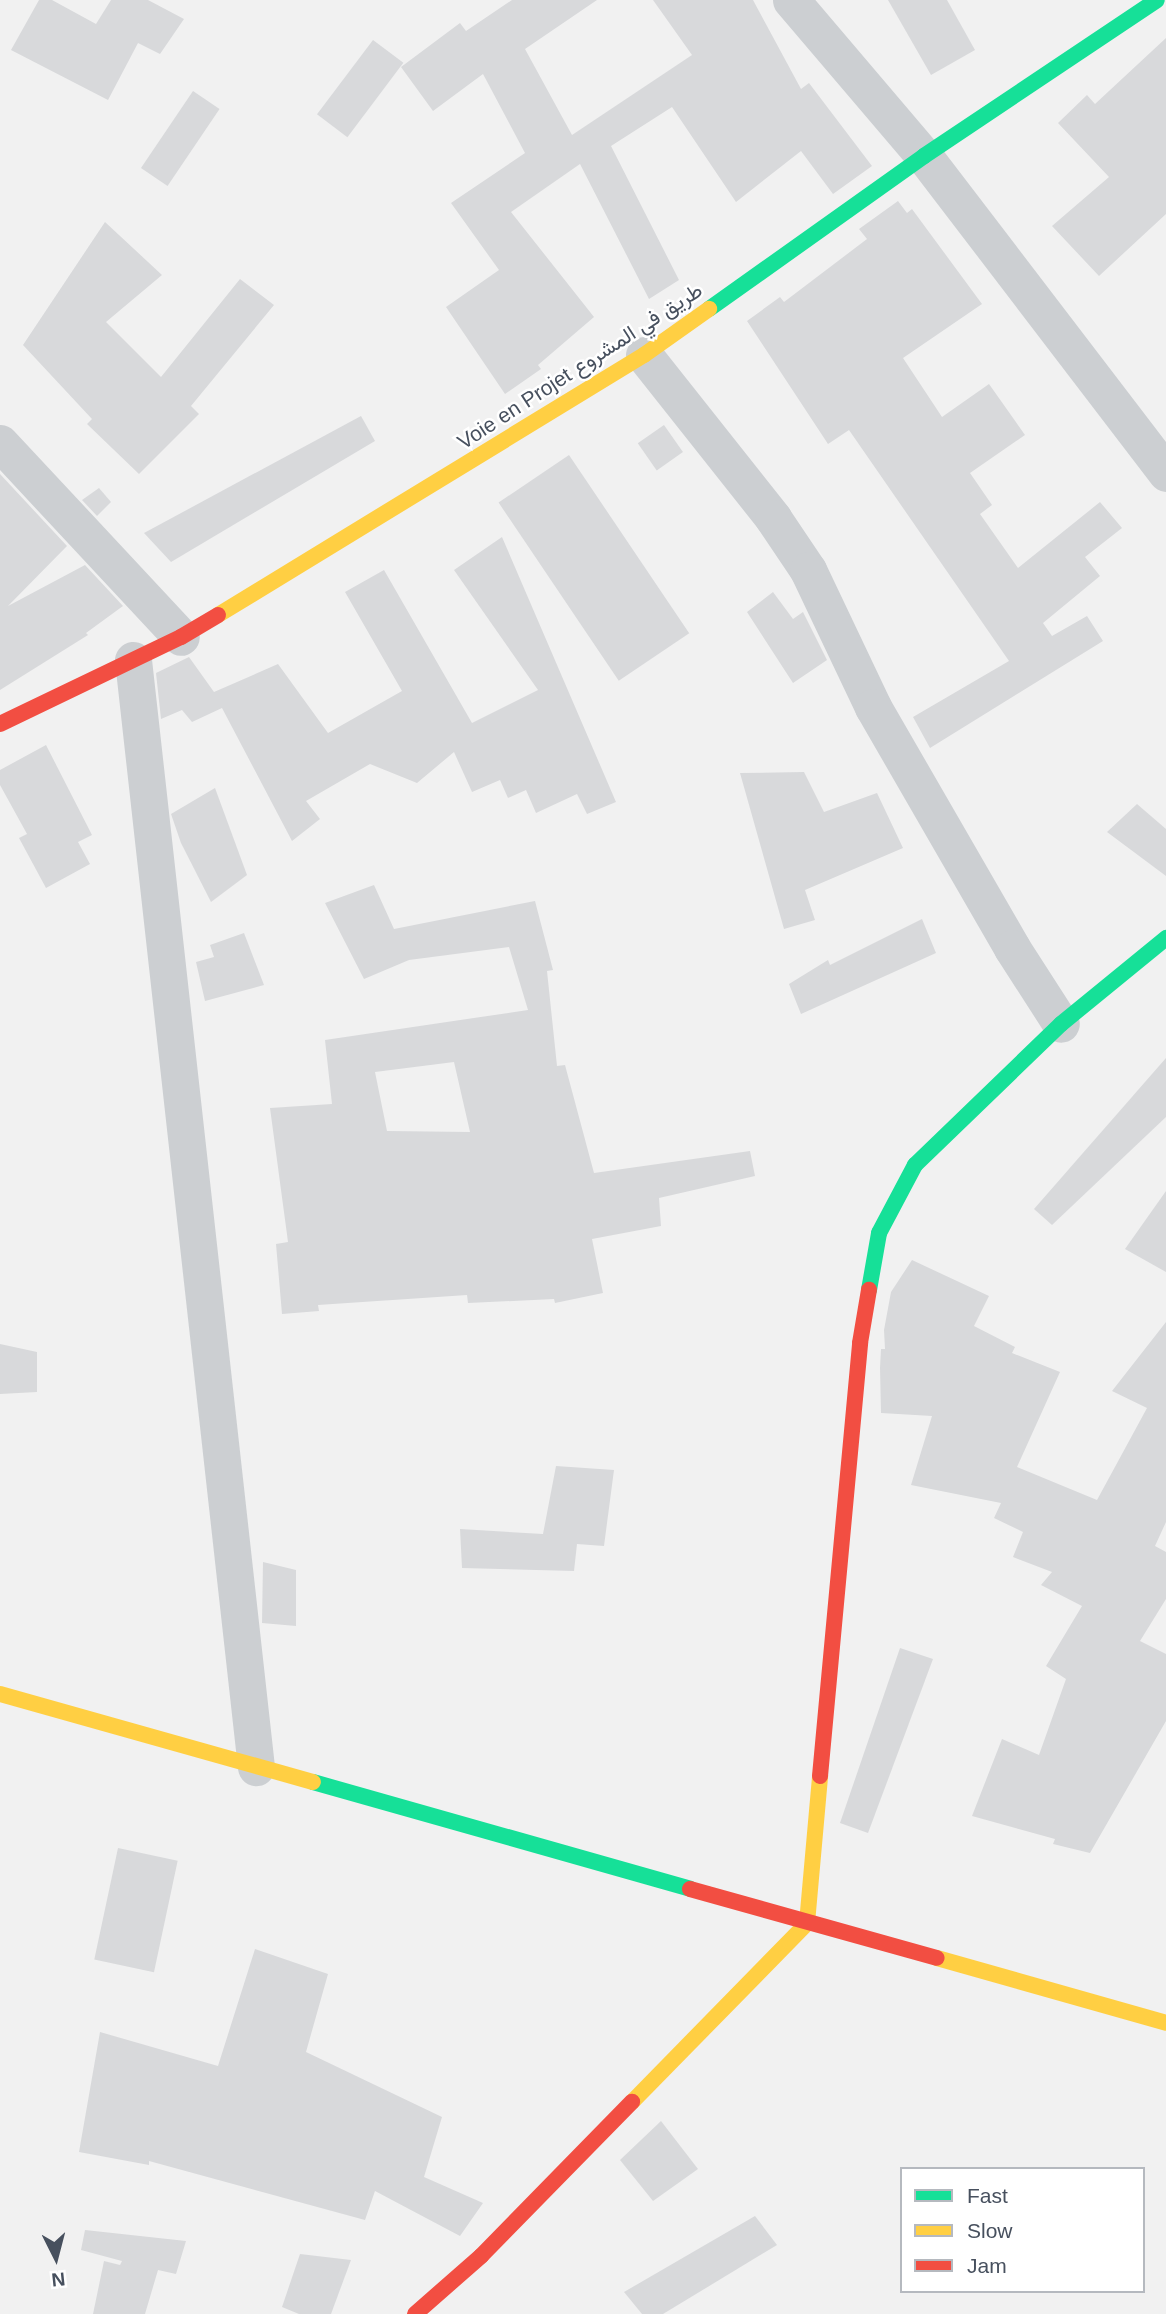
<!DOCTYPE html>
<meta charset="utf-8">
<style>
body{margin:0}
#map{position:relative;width:1166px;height:2314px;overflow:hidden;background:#f1f1f1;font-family:Arial,Vazirmatn,sans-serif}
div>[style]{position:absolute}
.building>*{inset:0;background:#d8d9db;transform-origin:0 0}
.street>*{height:37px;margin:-18.5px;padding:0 18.5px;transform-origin:18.5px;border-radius:18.5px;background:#cccfd2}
.fast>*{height:16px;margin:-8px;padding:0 8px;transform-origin:8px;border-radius:8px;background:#16e098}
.slow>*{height:16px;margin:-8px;padding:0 8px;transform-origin:8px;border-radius:8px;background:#ffcf43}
.jam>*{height:16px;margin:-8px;padding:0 8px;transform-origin:8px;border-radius:8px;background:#f24e42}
span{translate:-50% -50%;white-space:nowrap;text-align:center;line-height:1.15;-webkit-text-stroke:5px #fff;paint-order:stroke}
.street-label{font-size:21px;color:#47505e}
.legend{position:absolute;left:900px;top:2167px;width:245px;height:126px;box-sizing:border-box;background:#fff;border:2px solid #b5b9bf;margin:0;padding:9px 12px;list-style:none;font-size:21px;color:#47505e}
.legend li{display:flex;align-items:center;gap:14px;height:35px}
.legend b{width:35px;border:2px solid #b5b9bf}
.north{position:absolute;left:21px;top:2223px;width:70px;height:70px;-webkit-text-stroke:5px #fff;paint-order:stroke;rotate:174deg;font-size:19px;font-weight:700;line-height:28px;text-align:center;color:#47505e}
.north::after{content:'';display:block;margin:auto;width:24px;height:32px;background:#47505e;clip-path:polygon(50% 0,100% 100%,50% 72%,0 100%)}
</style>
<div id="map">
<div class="building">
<div style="clip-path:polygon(39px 0,52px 0,96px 24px,111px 0,148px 0,184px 19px,160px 54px,138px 43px,108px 100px,11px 50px)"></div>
<div style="clip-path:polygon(512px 0,597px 0,525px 49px,572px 135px,692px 55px,653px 0,753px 0,801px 89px,809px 83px,872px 166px,833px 194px,801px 151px,736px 202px,672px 107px,611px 146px,679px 280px,649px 299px,580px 164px,511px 212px,594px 317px,538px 365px,541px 369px,505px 394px,446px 307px,499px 270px,451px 203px,525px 153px,483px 74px,433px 111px,401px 67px,460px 23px,466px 31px)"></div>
<div style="clip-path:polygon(888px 0,947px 0,975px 50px,931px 75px)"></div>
<div style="clip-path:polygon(1166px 38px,1166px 214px,1099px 276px,1052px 226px,1109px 177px,1058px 123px,1087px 95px,1095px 104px)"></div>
<div style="left:373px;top:40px;width:38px;height:93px;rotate:37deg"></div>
<div style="left:193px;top:91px;width:32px;height:93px;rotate:34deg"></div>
<div style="clip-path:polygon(898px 201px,907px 213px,912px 209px,982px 304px,903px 358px,942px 417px,989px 384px,1025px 435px,970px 473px,992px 505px,980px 514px,1018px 568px,1100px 502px,1122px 528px,1085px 557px,1100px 576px,1043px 623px,1052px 636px,1087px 616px,1103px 641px,930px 748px,913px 717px,1009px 661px,849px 430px,828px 444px,747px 321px,780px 297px,784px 302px,867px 239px,859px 229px)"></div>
<div style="clip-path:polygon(105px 222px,162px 275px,106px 322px,161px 377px,240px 279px,274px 305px,191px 406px,199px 414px,139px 474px,87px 424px,92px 419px,23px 345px)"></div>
<div style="clip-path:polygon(361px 416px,375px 441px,171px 562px,144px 533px)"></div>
<div style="left:664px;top:425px;width:33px;height:32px;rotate:55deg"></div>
<div style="left:569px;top:455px;width:215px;height:85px;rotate:56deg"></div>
<div style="clip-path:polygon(0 474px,67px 546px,8px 606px,85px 565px,123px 606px,86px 633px,88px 635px,0 690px)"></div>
<div style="clip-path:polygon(99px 488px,111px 502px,97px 516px,82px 500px)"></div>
<div style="clip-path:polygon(502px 537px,616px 802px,587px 814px,577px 794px,536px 813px,526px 790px,508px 798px,500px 780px,472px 792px,454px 752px,417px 783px,370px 764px,306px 801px,320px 819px,292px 841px,222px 708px,192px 722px,182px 710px,161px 719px,156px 673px,189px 657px,214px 692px,278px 664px,328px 733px,402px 691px,345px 592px,384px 570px,472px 723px,538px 690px,454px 570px)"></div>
<div style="clip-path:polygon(773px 592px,793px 619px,803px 612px,827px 660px,793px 683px,747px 612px)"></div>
<div style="clip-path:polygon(46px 745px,92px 835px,78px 842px,90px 864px,46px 888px,19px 838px,27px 834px,0 785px,0 770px)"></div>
<div style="clip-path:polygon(804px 772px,824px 812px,877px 793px,903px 848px,805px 890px,815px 920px,784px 929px,740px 773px)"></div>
<div style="clip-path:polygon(215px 788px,247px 875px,211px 902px,181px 843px,171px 814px)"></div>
<div style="clip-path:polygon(1137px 804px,1166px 829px,1166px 876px,1107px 832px)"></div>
<div style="clip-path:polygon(evenodd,374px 885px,394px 929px,535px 901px,553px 970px,547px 971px,557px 1066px,565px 1065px,594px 1173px,750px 1151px,755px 1176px,659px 1198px,661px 1226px,592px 1239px,603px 1293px,555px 1303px,554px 1299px,468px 1303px,467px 1295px,318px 1305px,319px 1311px,282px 1314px,276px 1244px,288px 1242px,270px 1108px,332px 1104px,325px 1040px,528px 1010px,509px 947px,409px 960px,364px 979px,325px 903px,374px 885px,454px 1062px,470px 1132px,387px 1131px,375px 1072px,454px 1062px)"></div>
<div style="clip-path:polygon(922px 919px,936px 953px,801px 1014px,789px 984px,828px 960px,830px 965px)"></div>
<div style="clip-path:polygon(244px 933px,264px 985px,205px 1001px,196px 962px,214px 957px,210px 945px)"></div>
<div style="clip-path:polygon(1166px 1058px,1166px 1117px,1052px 1225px,1034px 1209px)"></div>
<div style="clip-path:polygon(1166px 1191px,1166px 1272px,1125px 1249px)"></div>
<div style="clip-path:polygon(912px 1260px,989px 1296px,974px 1326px,1015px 1347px,1012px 1353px,1060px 1372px,1017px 1467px,1097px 1500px,1147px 1408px,1112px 1391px,1166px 1322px,1166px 1522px,1155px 1546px,1166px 1552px,1166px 1599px,1140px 1641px,1166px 1654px,1166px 1721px,1090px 1853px,1053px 1844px,1055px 1839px,972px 1816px,1002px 1739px,1039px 1755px,1066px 1679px,1046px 1666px,1082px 1606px,1041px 1585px,1052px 1572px,1013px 1557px,1023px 1532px,994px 1518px,1001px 1503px,911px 1485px,932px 1416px,881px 1413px,880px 1368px,881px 1349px,885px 1349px,884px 1330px,891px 1292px)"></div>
<div style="clip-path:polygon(0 1344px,37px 1352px,37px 1392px,0 1394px)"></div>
<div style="clip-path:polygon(556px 1466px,614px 1470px,604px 1546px,577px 1544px,574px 1571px,462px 1568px,460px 1529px,543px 1534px)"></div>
<div style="clip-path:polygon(263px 1562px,296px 1570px,296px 1626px,262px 1623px)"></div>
<div style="clip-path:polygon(900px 1648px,933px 1659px,868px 1833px,840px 1823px)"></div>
<div style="left:118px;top:1848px;width:61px;height:114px;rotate:12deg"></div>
<div style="clip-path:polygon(255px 1949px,328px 1974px,306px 2052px,442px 2117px,424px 2177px,483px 2203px,460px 2236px,375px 2191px,365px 2220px,149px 2161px,149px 2165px,79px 2152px,100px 2032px,218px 2066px)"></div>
<div style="clip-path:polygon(661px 2121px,698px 2169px,653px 2201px,620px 2160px)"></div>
<div style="clip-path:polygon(755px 2216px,777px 2245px,663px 2314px,642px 2314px,624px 2292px)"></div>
<div style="clip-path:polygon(85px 2230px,186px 2241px,176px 2274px,158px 2270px,145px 2314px,93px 2314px,104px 2261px,120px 2265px,122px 2261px,81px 2250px)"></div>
<div style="clip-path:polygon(300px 2254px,351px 2260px,331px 2314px,299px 2314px,282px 2307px)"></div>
</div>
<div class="street">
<div style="left:791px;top:0;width:205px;rotate:49.6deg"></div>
<div style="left:924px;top:156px;width:399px;rotate:52.6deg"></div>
<div style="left:644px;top:355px;width:208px;rotate:51.6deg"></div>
<div style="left:773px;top:518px;width:63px;rotate:56.1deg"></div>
<div style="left:808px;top:570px;width:152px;rotate:64.6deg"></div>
<div style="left:873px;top:707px;width:278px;rotate:60deg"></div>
<div style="left:1012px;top:948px;width:90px;rotate:57.2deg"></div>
<div style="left:0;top:443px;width:265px;rotate:47deg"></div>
<div style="left:133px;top:660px;width:1114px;rotate:83.66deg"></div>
</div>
<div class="fast">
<div style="left:709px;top:309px;width:264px;rotate:-35.4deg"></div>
<div style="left:924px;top:156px;width:280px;rotate:-33.8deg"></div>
<div style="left:869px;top:1290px;width:58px;rotate:-80deg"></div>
<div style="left:879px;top:1233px;width:77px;rotate:-62.1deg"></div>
<div style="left:915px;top:1165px;width:203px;rotate:-44deg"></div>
<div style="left:1061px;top:1024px;width:136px;rotate:-39.3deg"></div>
<div style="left:313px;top:1782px;width:392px;rotate:15.8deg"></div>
</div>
<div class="slow">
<div style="left:218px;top:615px;width:499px;rotate:-31.4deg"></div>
<div style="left:644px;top:355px;width:80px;rotate:-35.3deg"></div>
<div style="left:0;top:1694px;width:325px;rotate:15.7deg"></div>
<div style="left:937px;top:1958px;width:238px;rotate:15.8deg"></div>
<div style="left:632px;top:2102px;width:250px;rotate:-45.6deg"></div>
<div style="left:807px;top:1923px;width:148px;rotate:-84.9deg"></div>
</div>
<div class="jam">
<div style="left:0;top:724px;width:201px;rotate:-25.7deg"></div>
<div style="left:181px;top:637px;width:43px;rotate:-30.7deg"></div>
<div style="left:820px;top:1776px;width:435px;rotate:-84.7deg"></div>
<div style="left:860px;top:1343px;width:54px;rotate:-80.4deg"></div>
<div style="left:690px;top:1889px;width:256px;rotate:15.6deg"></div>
<div style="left:415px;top:2314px;width:88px;rotate:-41.3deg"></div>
<div style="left:481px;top:2256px;width:216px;rotate:-45.6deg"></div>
</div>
<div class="street-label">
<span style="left:580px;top:366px;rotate:-33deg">Voie en Projet طريق في المشروع</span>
</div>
<ul class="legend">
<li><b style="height:9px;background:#16e098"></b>Fast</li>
<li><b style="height:9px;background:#ffcf43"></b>Slow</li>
<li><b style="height:9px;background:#f24e42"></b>Jam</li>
</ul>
<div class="north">N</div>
</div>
